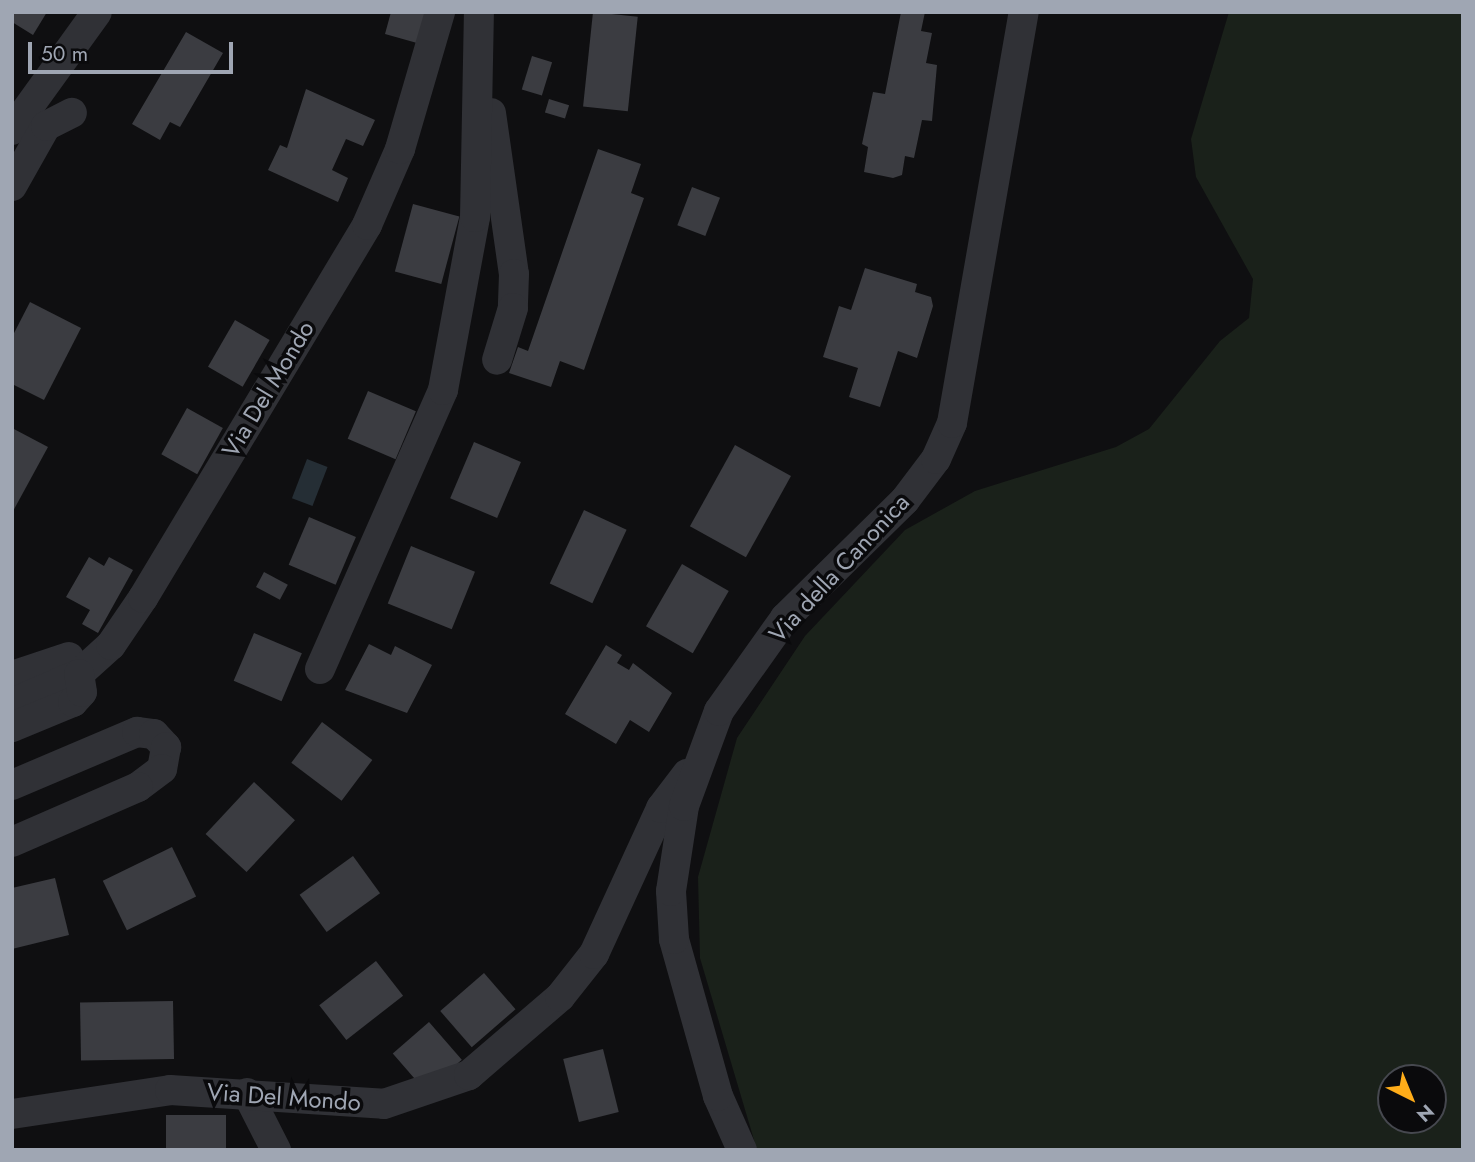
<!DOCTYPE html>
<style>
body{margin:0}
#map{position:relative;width:1475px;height:1162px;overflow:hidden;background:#0f0f11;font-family:Jost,sans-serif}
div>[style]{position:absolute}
.green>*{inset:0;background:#1a211a}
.water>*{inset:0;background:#252e35;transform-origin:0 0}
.building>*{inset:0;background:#3b3c41;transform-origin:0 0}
.minor>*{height:30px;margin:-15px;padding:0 15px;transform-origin:15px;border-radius:15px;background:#303136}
span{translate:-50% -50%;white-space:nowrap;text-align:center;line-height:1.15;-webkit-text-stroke:7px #0a0a0c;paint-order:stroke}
.street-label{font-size:24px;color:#9fa6b3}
.frame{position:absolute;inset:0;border:14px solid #9fa6b3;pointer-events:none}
.north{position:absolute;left:1377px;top:1064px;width:70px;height:70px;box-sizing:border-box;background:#0a0a0c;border:2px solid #46484f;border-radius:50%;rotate:137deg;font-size:19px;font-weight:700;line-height:28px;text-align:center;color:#9fa6b3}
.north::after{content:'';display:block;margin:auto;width:24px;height:32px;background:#ffad19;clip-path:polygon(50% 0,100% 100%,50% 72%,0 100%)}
.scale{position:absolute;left:28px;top:42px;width:205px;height:32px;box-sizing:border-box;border:4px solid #9fa6b3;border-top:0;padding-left:9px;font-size:21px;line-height:24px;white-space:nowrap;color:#9fa6b3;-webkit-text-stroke:5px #0a0a0c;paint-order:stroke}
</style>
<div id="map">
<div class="green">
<div style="clip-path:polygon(evenodd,1229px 12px,1463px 12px,1463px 1150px,757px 1150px,700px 958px,698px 877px,737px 738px,805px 636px,905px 530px,975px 491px,1116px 447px,1149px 429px,1220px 341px,1249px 318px,1253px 279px,1196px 177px,1191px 139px,1229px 12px,1391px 1078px,1433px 1078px,1433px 1120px,1391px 1120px,1391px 1078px)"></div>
</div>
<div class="water">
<div style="left:307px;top:459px;width:22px;height:42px;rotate:21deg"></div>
</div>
<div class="building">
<div style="clip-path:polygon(12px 12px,47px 12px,33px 35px,12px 22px)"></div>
<div style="clip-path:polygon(391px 12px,425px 12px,417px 43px,385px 34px)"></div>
<div style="left:593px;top:12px;width:45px;height:95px;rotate:6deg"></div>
<div style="clip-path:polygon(901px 12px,925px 12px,921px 31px,932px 33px,926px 63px,937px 65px,932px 121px,922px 120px,914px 158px,905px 156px,902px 175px,893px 178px,864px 172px,868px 147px,862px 144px,873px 92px,885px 94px)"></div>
<div style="clip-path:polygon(186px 32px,223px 53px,180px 127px,170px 122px,160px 140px,132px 124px)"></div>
<div style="left:532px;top:56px;width:21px;height:35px;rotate:17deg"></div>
<div style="clip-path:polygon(306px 89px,375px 120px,363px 146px,346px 139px,332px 170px,348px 178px,338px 202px,268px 170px,280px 145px,287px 148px)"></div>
<div style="left:549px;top:99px;width:21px;height:14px;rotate:17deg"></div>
<div style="clip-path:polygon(598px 149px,641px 164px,631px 193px,644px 198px,584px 370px,560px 361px,551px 387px,509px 373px,518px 347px,528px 351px)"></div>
<div style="left:692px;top:187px;width:30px;height:41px;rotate:21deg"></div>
<div style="left:413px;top:204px;width:48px;height:70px;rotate:15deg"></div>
<div style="clip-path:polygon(865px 268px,917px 284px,915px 292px,931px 297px,933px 306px,917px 358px,898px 351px,880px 407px,849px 397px,858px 368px,823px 357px,839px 306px,851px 310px)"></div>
<div style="clip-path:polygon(30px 302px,81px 328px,44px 400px,12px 384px,12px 337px)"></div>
<div style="left:235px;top:320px;width:40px;height:54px;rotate:30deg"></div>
<div style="left:368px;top:391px;width:52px;height:52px;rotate:23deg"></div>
<div style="left:187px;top:408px;width:41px;height:53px;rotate:29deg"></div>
<div style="clip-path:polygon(12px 428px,48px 447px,12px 513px)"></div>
<div style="left:474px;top:442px;width:51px;height:61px;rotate:23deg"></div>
<div style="left:735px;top:445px;width:64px;height:93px;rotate:29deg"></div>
<div style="left:584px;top:510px;width:47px;height:81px;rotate:25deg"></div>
<div style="left:309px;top:517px;width:51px;height:52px;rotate:23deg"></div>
<div style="left:411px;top:546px;width:69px;height:62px;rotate:22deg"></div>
<div style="clip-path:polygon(89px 557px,104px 566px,109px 557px,133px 570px,98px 633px,82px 624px,90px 610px,66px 597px)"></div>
<div style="left:682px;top:564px;width:54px;height:72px;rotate:30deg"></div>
<div style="left:264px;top:572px;width:27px;height:17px;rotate:28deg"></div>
<div style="left:254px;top:633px;width:52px;height:52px;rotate:23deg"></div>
<div style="clip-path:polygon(369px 644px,391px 655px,395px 646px,432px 665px,407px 713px,345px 690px)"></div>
<div style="clip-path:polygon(606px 645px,622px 655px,617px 663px,629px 670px,633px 663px,672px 693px,649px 732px,630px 720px,616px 744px,565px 714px)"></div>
<div style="left:322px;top:722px;width:63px;height:51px;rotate:37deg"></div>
<div style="left:254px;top:782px;width:56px;height:71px;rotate:43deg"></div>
<div style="left:172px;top:847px;width:55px;height:77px;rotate:64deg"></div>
<div style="left:353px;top:856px;width:46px;height:66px;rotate:54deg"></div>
<div style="clip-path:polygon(55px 878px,69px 935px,12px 949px,12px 888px)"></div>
<div style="left:376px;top:961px;width:44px;height:72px;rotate:52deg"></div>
<div style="left:484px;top:973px;width:48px;height:58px;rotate:49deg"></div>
<div style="left:173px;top:1001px;width:58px;height:93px;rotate:89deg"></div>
<div style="left:429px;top:1022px;width:50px;height:48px;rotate:49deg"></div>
<div style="left:603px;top:1049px;width:65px;height:41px;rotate:76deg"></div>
<div style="left:226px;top:1115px;width:35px;height:60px;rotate:90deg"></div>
</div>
<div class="minor">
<div style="left:491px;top:113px;width:163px;rotate:81.9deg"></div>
<div style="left:514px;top:274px;width:34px;rotate:92deg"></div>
<div style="left:513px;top:308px;width:54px;rotate:107.1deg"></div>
<div style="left:12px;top:130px;width:145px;rotate:-54.2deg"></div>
<div style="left:12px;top:186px;width:69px;rotate:-60.5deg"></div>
<div style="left:46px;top:126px;width:29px;rotate:-27deg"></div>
<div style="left:320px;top:669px;width:305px;rotate:-66.2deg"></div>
<div style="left:443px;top:390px;width:176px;rotate:-79.5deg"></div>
<div style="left:475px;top:217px;width:205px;rotate:-88.9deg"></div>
<div style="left:12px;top:676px;width:60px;rotate:-18.4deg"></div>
<div style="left:12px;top:703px;width:73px;rotate:-23.4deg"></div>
<div style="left:79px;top:674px;width:43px;rotate:-42.2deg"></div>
<div style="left:111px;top:645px;width:57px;rotate:-55.8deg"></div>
<div style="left:143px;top:598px;width:435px;rotate:-59deg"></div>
<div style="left:367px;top:225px;width:83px;rotate:-66.5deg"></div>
<div style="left:400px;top:149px;width:143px;rotate:-73.7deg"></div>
<div style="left:12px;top:727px;width:66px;rotate:-22.3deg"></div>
<div style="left:73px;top:702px;width:13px;rotate:-48deg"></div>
<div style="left:82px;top:692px;width:18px;rotate:-99deg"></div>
<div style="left:12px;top:785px;width:136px;rotate:-23deg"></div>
<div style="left:137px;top:732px;width:17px;rotate:7deg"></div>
<div style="left:154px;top:734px;width:18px;rotate:47deg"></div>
<div style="left:166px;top:747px;width:22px;rotate:100deg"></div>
<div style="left:162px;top:769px;width:30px;rotate:143deg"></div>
<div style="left:138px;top:787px;width:137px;rotate:156.4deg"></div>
<div style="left:247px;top:1093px;width:64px;rotate:63deg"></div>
<div style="left:12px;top:1114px;width:160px;rotate:-8.6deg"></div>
<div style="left:170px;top:1090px;width:214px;rotate:3.7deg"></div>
<div style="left:384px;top:1104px;width:90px;rotate:-18.8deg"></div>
<div style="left:469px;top:1075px;width:120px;rotate:-40.6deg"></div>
<div style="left:560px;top:997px;width:55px;rotate:-51.7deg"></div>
<div style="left:594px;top:954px;width:161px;rotate:-65.3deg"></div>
<div style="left:661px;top:808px;width:43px;rotate:-52.6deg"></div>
<div style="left:742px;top:1150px;width:59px;rotate:-114deg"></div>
<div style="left:718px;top:1096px;width:163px;rotate:-105.7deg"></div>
<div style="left:674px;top:939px;width:48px;rotate:-93.6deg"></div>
<div style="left:671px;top:891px;width:86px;rotate:-81.3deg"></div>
<div style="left:684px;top:806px;width:101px;rotate:-69.8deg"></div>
<div style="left:719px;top:711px;width:114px;rotate:-54.6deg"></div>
<div style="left:785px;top:618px;width:168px;rotate:-44.5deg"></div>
<div style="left:905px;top:500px;width:51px;rotate:-52.9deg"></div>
<div style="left:936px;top:459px;width:39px;rotate:-66deg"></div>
<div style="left:952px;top:423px;width:417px;rotate:-80.1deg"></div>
</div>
<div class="street-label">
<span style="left:268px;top:389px;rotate:-59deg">Via Del Mondo</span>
<span style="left:839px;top:568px;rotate:-47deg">Via della Canonica</span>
<span style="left:284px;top:1097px;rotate:4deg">Via Del Mondo</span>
</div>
<div class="frame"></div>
<div class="north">N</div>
<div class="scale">50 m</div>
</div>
